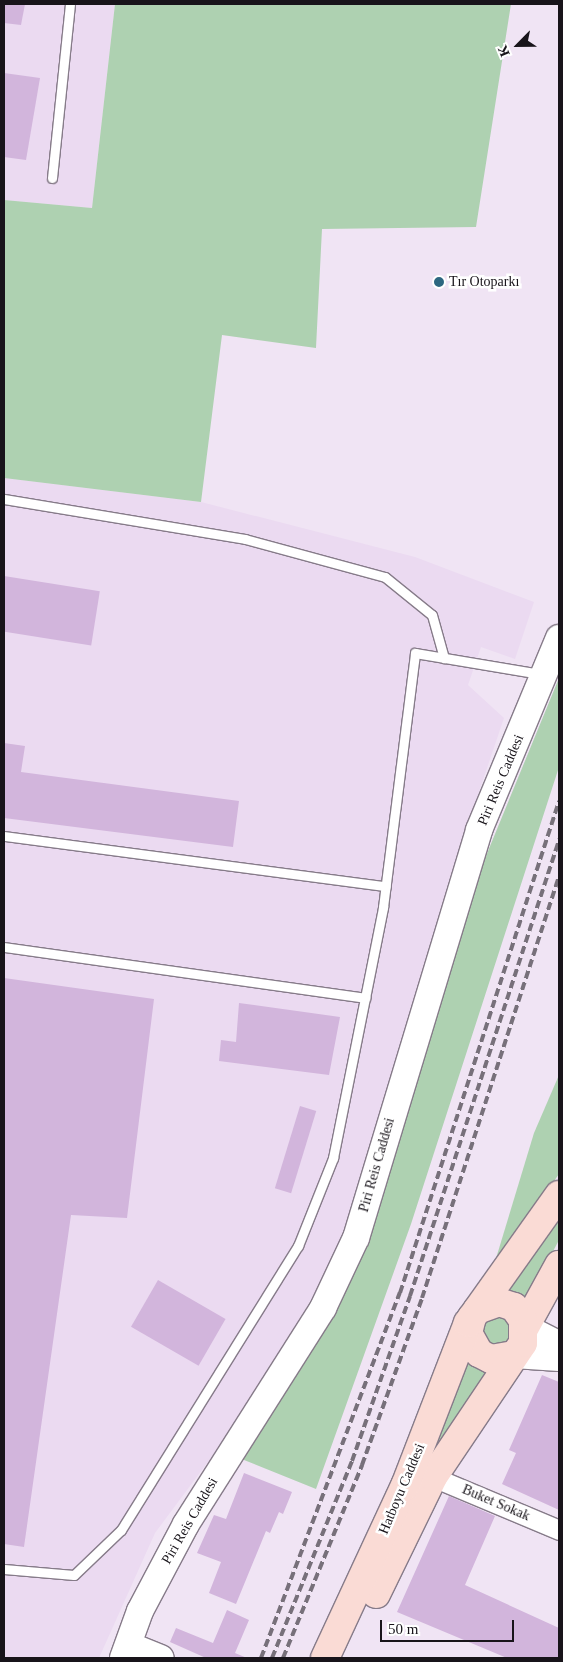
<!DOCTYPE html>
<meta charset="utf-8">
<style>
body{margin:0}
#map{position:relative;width:563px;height:1662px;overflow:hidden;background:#f0e4f4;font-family:Georgia,serif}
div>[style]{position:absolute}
.built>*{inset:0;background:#ebdaf1}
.green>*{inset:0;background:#aed1b1}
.building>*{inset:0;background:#d2b5dc;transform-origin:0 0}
.roads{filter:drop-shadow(1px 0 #867b89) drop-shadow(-1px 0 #867b89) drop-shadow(0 1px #867b89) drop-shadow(0 -1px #867b89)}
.lane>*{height:9px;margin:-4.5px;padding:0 4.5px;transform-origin:4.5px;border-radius:4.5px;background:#fff}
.street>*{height:19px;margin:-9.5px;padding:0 9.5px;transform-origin:9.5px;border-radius:9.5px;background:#fff}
.secondary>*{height:26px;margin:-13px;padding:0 13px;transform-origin:13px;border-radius:13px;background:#fff}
.primary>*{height:28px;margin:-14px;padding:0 14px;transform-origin:14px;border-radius:14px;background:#fadbd5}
.rail>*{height:4px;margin-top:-2px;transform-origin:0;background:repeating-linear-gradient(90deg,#77707a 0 8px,transparent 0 12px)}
.dots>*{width:14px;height:14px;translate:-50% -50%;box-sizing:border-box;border:2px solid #fff;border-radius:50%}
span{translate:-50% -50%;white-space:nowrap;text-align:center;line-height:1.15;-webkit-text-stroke:5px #fff;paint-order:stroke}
.poi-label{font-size:14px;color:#18141a}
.left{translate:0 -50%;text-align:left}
.street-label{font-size:14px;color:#18141a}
.frame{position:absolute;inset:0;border:5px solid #18141a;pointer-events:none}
.north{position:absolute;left:493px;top:20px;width:50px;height:50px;-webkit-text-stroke:4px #fff;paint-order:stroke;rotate:247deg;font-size:14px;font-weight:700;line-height:20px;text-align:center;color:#18141a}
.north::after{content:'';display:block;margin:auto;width:18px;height:22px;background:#18141a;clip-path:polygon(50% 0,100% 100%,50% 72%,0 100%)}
.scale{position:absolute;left:380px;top:1620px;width:134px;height:22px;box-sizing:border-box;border:2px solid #18141a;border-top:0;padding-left:6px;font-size:15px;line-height:18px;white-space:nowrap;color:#18141a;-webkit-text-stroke:4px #fff;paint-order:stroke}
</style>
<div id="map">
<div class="built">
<div style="clip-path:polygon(4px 4px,115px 4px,92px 208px,4px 200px)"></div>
<div style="clip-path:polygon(4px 478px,201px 502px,415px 557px,534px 602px,515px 659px,481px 647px,468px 685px,504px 718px,449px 880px,343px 1243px,254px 1400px,155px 1533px,99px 1658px,4px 1658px)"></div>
</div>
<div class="green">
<div style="clip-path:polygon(115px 4px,511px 4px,476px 227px,322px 229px,316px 348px,222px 335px,201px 502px,4px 478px,4px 200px,92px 208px)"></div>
<div style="clip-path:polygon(559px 678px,559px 767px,411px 1224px,316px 1489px,239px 1458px,340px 1301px,472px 890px)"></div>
<div style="clip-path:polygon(559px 1075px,559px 1174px,494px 1265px,534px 1133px)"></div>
<div style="clip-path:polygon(559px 1214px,559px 1240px,523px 1308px,501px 1294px)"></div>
<div style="clip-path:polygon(508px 1315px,512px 1342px,487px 1349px,479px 1322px)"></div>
<div style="clip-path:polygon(467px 1354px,491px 1367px,425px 1468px)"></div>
</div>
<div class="building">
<div style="clip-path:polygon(4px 4px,25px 4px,21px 25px,4px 23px)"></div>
<div style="clip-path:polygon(4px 73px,40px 78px,26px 160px,4px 157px)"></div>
<div style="left:4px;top:576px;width:97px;height:55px;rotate:9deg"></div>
<div style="clip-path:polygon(4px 743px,25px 746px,21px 772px,239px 801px,233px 847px,4px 818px)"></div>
<div style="clip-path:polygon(4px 978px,154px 999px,127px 1218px,71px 1215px,24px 1547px,4px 1544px)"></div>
<div style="clip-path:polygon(239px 1003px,340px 1017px,329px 1075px,219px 1061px,221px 1040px,236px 1042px)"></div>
<div style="left:300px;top:1106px;width:17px;height:86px;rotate:17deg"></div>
<div style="left:158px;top:1280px;width:78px;height:54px;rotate:30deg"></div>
<div style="clip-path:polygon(542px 1375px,559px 1382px,559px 1510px,502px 1484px,516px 1453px,509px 1450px)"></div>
<div style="clip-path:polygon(244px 1473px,292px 1492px,283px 1514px,279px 1512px,270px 1533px,266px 1531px,236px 1604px,209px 1593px,221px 1562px,197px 1553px,214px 1515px,226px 1519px)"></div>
<div style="clip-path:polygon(449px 1496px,495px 1516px,465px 1585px,559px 1628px,559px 1658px,507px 1658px,397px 1612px)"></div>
<div style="clip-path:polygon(227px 1610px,249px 1620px,235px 1653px,247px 1658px,206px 1658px,170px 1642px,176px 1628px,213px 1643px)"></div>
</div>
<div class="roads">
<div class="lane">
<div style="left:52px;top:178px;width:175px;rotate:-84.1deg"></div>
<div style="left:4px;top:499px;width:244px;rotate:9.4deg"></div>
<div style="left:245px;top:539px;width:145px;rotate:15.2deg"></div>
<div style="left:385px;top:577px;width:60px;rotate:39deg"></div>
<div style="left:432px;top:615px;width:45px;rotate:74.4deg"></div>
<div style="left:4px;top:836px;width:385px;rotate:7.5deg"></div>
<div style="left:4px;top:947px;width:365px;rotate:8deg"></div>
<div style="left:4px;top:1569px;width:70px;rotate:4.9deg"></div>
<div style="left:74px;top:1575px;width:65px;rotate:-43.8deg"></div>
<div style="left:121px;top:1530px;width:335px;rotate:-58.1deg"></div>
<div style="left:298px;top:1246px;width:95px;rotate:-68.3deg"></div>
<div style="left:333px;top:1158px;width:256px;rotate:-78.7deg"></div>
<div style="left:383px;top:907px;width:256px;rotate:-82.8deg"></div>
<div style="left:415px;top:653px;width:127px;rotate:9.5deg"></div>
</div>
<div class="street">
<div style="left:433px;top:1477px;width:137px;rotate:22.8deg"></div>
</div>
<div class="secondary">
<div style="left:525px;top:1327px;width:38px;rotate:27deg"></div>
<div style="left:514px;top:1355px;width:45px;rotate:3.8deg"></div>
<div style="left:131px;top:1646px;width:32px;rotate:22deg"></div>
<div style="left:123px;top:1658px;width:50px;rotate:-70.1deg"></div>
<div style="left:140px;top:1611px;width:98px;rotate:-62.1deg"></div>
<div style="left:186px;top:1524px;width:256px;rotate:-57.6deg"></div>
<div style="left:323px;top:1308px;width:77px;rotate:-64.8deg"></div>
<div style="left:356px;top:1238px;width:426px;rotate:-73.2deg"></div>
<div style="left:479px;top:830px;width:208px;rotate:-67.4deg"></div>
</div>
<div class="primary">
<div style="left:472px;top:1317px;width:16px;rotate:104deg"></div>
<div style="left:468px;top:1333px;width:23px;rotate:61deg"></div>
<div style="left:479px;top:1353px;width:13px;rotate:27deg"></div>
<div style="left:491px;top:1359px;width:23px;rotate:-10deg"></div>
<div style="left:525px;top:1327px;width:71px;rotate:-61.3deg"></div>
<div style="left:376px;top:1594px;width:130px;rotate:-64deg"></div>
<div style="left:433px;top:1477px;width:161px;rotate:-56.1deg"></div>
<div style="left:523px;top:1343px;width:23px;rotate:-90deg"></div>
<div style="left:523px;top:1320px;width:16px;rotate:-125deg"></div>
<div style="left:514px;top:1307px;width:16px;rotate:-162deg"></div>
<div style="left:499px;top:1302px;width:23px;rotate:160deg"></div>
<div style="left:325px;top:1658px;width:190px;rotate:-65.1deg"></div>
<div style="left:405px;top:1486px;width:175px;rotate:-68.9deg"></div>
<div style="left:468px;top:1323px;width:157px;rotate:-54.6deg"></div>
</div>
</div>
<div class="rail">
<div style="left:261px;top:1658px;width:391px;rotate:-69.2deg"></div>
<div style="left:400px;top:1293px;width:517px;rotate:-72.09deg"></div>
<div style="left:272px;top:1658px;width:213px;rotate:-67.9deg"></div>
<div style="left:352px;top:1461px;width:175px;rotate:-70.6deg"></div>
<div style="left:410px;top:1296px;width:481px;rotate:-71.9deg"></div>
<div style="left:283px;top:1658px;width:209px;rotate:-67.7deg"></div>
<div style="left:362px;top:1465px;width:177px;rotate:-70.2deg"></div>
<div style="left:422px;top:1298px;width:444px;rotate:-72deg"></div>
</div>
<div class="dots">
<div style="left:439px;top:282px;background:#2d6780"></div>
</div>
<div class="poi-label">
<span class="left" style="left:449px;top:282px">Tır Otoparkı</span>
</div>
<div class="street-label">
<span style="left:501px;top:780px;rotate:-67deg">Piri Reis Caddesi</span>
<span style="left:377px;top:1165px;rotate:-74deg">Piri Reis Caddesi</span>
<span style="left:402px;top:1489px;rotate:-67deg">Hatboyu Caddesi</span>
<span style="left:496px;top:1503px;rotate:23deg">Buket Sokak</span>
<span style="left:190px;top:1521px;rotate:-60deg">Piri Reis Caddesi</span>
</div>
<div class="frame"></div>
<div class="north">K</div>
<div class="scale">50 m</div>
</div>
